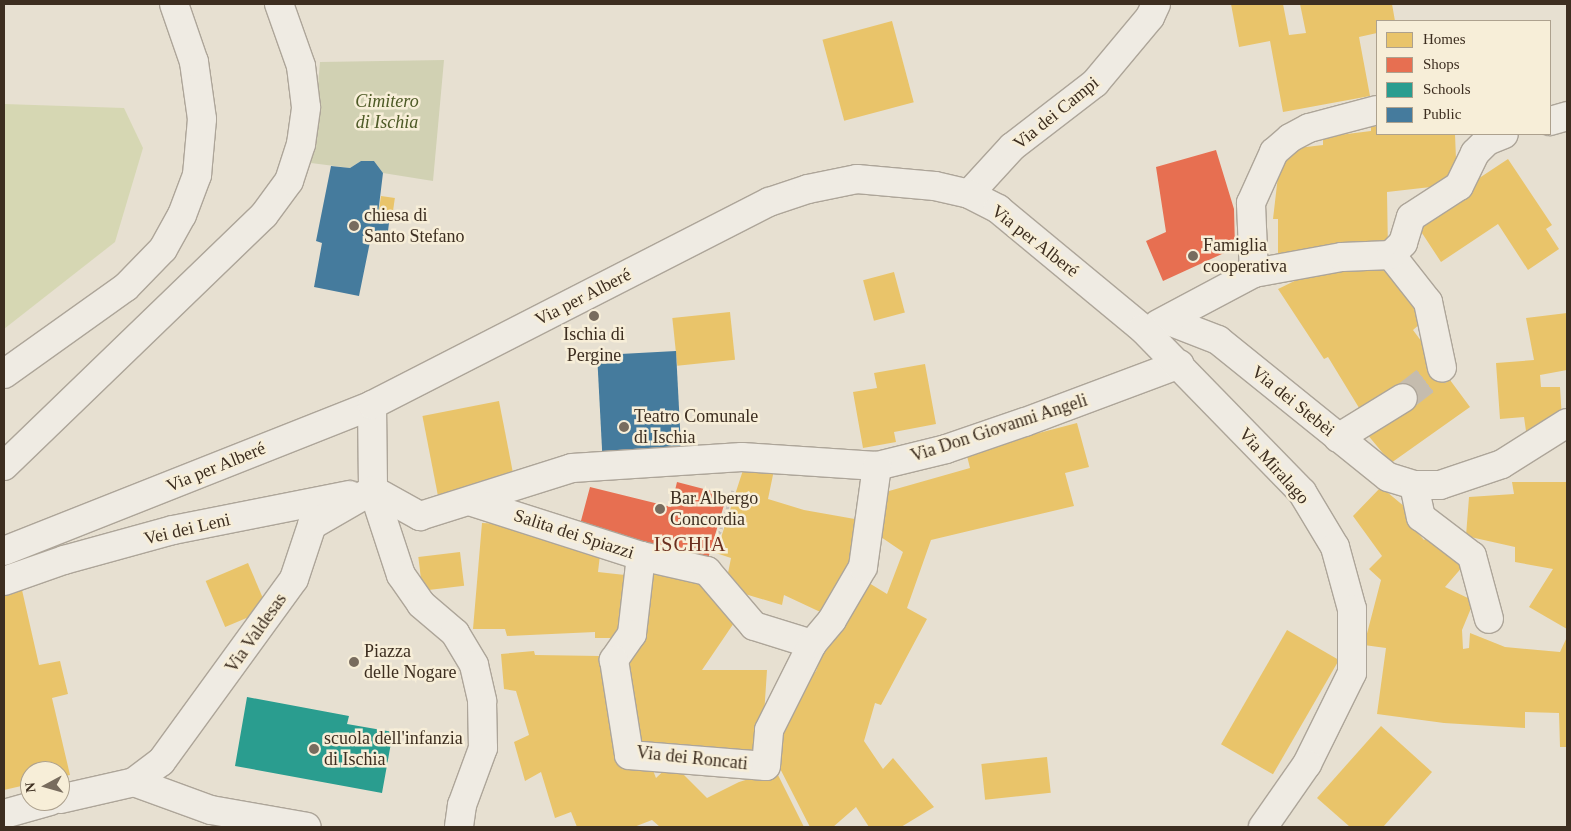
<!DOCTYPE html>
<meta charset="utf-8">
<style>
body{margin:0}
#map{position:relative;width:1571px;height:831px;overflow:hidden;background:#e7e0d1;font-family:"Times New Roman",serif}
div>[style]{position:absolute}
.green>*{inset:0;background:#d6d7b3}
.cemetery>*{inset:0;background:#d1d1b3}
.homes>*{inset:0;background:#e9c46a;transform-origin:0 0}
.shops>*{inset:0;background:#e76f51}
.schools>*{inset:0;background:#2a9d8f}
.public>*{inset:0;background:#457b9d;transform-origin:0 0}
.street-tunnel>*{height:28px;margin-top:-14px;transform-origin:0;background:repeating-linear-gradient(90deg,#c5bcae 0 28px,transparent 0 42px)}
.path>*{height:3px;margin-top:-1.5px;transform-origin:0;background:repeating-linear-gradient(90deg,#c8c2b9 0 4px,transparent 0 6.5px)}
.roads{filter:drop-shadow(1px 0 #ada599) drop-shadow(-1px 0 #ada599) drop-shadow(0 1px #ada599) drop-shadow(0 -1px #ada599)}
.street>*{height:28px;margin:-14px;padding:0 14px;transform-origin:14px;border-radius:14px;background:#efebe3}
.secondary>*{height:28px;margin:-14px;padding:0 14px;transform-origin:14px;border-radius:14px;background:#efebe3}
.dots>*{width:14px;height:14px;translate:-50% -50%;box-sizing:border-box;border:2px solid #f7eed8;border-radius:50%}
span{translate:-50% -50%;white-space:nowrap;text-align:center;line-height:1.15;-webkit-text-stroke:5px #f7eed8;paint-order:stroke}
.park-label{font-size:18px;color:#4d5a26;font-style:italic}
.street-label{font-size:18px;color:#3d2e20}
.poi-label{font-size:18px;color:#3d2e20}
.left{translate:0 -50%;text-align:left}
.quarter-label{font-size:20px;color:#6b2e1e;letter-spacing:1px}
.frame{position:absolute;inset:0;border:5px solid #3d2e20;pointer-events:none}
.legend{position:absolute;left:1376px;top:20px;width:175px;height:115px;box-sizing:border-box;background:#f7eed8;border:1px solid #ada18e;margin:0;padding:6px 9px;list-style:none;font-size:15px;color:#3d2e20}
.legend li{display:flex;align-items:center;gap:10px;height:25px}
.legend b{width:25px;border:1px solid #ada18e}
.north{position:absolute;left:20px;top:761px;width:50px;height:50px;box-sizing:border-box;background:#f7eed8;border:1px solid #ada18e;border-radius:50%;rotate:264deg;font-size:14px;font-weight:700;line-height:20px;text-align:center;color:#3d2e20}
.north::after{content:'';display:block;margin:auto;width:18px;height:22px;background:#786c5e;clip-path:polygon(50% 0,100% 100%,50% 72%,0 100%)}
</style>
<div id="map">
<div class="green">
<div style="clip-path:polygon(4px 104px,124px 108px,143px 148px,115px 242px,4px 329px)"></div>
</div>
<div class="cemetery">
<div style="clip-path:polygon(444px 60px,433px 181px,383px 173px,374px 161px,361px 161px,350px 168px,311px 163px,320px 62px)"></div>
</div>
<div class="homes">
<div style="clip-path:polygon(1231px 4px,1283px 4px,1289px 35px,1306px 33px,1300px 4px,1392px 4px,1395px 21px,1377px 21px,1377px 33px,1359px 37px,1370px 96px,1283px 112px,1270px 41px,1239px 47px)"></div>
<div style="left:892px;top:21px;width:84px;height:72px;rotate:75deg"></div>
<div style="clip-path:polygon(1377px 126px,1377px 134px,1455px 134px,1457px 184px,1387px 192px,1388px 251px,1278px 258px,1278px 219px,1273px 219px,1281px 150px,1323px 145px,1323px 137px,1371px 131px,1371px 127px)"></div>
<div style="clip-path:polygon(1508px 159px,1552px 225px,1546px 229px,1559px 249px,1528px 270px,1498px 224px,1441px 262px,1418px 227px,1428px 212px)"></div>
<div style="left:381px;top:196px;width:14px;height:18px;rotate:8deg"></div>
<div style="clip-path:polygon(1342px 258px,1377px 264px,1429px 316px,1413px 330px,1470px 407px,1391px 463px,1362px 428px,1364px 416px,1328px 357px,1324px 359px,1278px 289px)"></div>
<div style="left:894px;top:272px;width:42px;height:32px;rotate:75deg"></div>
<div style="left:730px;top:312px;width:48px;height:58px;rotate:84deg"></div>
<div style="clip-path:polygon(1567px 313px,1567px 370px,1540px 375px,1541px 387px,1560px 387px,1562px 419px,1547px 430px,1526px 431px,1524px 417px,1500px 419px,1496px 363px,1534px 360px,1526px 318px)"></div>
<div style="clip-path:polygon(925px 364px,936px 424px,894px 432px,896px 442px,863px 448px,853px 392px,877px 388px,874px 373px)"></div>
<div style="left:499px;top:401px;width:80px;height:78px;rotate:79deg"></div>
<div style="clip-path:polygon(1077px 423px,1089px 467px,1065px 473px,1074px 506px,931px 540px,907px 608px,927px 619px,881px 705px,875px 703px,864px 741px,883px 769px,893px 758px,934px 807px,901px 827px,869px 827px,856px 807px,833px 827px,810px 827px,770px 749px,777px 721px,816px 671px,833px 628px,869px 583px,887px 594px,903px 552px,875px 533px,889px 491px,970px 468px,966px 452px)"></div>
<div style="clip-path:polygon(744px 467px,774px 470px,768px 499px,804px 510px,866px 521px,831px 617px,784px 595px,782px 605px,725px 588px,731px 558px,716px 553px)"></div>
<div style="clip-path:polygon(1512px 482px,1567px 482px,1567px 629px,1529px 607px,1553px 569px,1515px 562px,1515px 547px,1466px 536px,1469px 497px,1514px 494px)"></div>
<div style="clip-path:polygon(1381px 487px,1411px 512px,1406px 520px,1424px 540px,1435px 530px,1470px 558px,1445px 587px,1474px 601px,1462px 630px,1463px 649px,1469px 648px,1470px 633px,1505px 647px,1560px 652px,1567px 637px,1567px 747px,1560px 747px,1559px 713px,1525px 712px,1525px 728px,1444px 723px,1377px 714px,1386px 648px,1364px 645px,1381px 580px,1369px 569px,1382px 556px,1353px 516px)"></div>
<div style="clip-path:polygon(482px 523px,527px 525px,600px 555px,598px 572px,634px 576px,628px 638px,595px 638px,595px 632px,507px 636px,505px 629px,473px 629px)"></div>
<div style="left:460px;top:552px;width:34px;height:42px;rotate:83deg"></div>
<div style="left:248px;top:563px;width:50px;height:46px;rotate:67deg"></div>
<div style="clip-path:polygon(661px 563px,710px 590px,738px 617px,702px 670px,767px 670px,761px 761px,633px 751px,625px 681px,642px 594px)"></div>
<div style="clip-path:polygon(22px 590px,39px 665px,60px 661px,68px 694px,52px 698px,70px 775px,60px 777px,60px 771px,30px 771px,30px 784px,4px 790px,4px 594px)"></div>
<div style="left:1287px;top:630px;width:60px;height:132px;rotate:30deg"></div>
<div style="clip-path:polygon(534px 651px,535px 655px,600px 656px,626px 761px,649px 760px,656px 778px,672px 763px,707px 798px,739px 782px,776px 771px,804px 827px,660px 827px,652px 820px,634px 827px,577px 827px,571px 812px,555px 818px,541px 772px,525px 781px,514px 742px,529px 735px,516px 691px,504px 689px,501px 654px)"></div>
<div style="clip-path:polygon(1381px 726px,1432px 772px,1383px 827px,1350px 827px,1317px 798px)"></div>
<div style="left:1047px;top:757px;width:36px;height:66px;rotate:84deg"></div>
</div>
<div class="shops">
<div style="clip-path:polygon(1216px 150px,1234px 209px,1235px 248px,1163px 281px,1146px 241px,1166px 232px,1156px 167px)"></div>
<div style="clip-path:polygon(677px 482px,727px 495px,707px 562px,578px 532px,590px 487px,671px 507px)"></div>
</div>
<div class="schools">
<div style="clip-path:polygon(247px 697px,349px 716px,347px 724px,393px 732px,382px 793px,235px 766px)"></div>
</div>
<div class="public">
<div style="clip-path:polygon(361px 161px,374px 161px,383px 173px,378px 214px,390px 215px,387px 239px,371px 237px,359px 296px,314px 287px,322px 243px,316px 241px,331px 166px,350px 168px)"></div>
<div style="left:676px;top:351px;width:102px;height:79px;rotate:87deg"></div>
</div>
<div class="street-tunnel">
<div style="left:1403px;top:398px;width:49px;rotate:-37.6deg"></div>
</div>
<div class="path">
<div style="left:717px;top:541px;width:53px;rotate:-72.6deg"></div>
</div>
<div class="roads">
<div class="street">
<div style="left:1550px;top:121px;width:18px;rotate:-16deg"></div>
<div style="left:969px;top:194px;width:64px;rotate:-47.5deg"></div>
<div style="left:1012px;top:147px;width:105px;rotate:-37.6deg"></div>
<div style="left:1095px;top:83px;width:86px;rotate:-50.2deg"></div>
<div style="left:1150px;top:17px;width:14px;rotate:-65deg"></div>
<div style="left:1391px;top:255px;width:60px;rotate:51.8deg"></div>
<div style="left:1428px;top:302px;width:67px;rotate:78deg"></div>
<div style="left:1254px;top:273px;width:70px;rotate:-92.5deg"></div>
<div style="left:1251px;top:203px;width:56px;rotate:-65.7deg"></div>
<div style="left:1274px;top:152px;width:21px;rotate:-41deg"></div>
<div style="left:1290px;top:138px;width:21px;rotate:-28deg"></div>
<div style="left:1309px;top:128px;width:70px;rotate:-14.8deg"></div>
<div style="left:1169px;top:321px;width:53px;rotate:21.2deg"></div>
<div style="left:1218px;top:340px;width:218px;rotate:38.9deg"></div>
<div style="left:1388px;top:477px;width:27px;rotate:17deg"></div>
<div style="left:1414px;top:485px;width:26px"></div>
<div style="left:1440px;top:485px;width:65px;rotate:-18.7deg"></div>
<div style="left:1502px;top:464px;width:77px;rotate:-32.2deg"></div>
<div style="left:1158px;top:324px;width:109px;rotate:-28deg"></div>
<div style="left:1254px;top:273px;width:89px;rotate:-10.3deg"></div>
<div style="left:1342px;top:257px;width:49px;rotate:-2.3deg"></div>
<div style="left:1391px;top:255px;width:17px;rotate:-45deg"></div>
<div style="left:1403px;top:243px;width:27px;rotate:-73deg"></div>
<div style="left:1411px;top:217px;width:57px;rotate:-32.9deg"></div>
<div style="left:1459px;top:186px;width:37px;rotate:-64deg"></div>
<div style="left:1475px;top:153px;width:17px;rotate:-45deg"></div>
<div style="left:1487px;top:141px;width:18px;rotate:-22deg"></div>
<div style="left:372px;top:405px;width:85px;rotate:89.3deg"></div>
<div style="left:373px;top:490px;width:54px;rotate:29deg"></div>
<div style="left:420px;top:516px;width:159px;rotate:-17.5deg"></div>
<div style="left:572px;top:468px;width:170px;rotate:-3.7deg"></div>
<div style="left:742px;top:457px;width:135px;rotate:3.8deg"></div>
<div style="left:877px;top:466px;width:71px;rotate:-13.8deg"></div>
<div style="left:946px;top:449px;width:83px;rotate:-18.9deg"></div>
<div style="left:1025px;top:422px;width:165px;rotate:-20.5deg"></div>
<div style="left:1338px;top:438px;width:76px;rotate:-31.6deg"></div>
<div style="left:4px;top:466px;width:361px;rotate:-44deg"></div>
<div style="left:264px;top:215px;width:42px;rotate:-53.7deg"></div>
<div style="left:289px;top:181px;width:39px;rotate:-72deg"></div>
<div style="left:301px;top:144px;width:37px;rotate:-82deg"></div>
<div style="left:306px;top:107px;width:41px;rotate:-97deg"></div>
<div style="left:301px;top:66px;width:66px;rotate:-109.5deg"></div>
<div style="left:1414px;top:485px;width:33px;rotate:78deg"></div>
<div style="left:1421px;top:517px;width:64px;rotate:37.4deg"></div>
<div style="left:1472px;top:556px;width:65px;rotate:74.9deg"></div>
<div style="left:373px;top:490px;width:89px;rotate:71.8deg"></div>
<div style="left:401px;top:575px;width:35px;rotate:55deg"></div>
<div style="left:421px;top:604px;width:45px;rotate:40.5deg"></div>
<div style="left:455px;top:633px;width:37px;rotate:59deg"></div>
<div style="left:474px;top:665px;width:37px;rotate:77deg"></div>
<div style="left:482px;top:701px;width:47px;rotate:88.8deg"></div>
<div style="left:483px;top:748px;width:61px;rotate:110.2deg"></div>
<div style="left:462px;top:805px;width:22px;rotate:98deg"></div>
<div style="left:472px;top:502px;width:177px;rotate:17.7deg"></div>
<div style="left:641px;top:556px;width:68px;rotate:12.8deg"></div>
<div style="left:707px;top:571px;width:72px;rotate:49.5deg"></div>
<div style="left:754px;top:626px;width:61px;rotate:17.2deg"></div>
<div style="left:641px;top:556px;width:79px;rotate:96.6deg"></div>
<div style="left:632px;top:634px;width:32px;rotate:125deg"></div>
<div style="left:614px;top:660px;width:96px;rotate:81deg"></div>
<div style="left:629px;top:755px;width:137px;rotate:4.6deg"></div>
<div style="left:766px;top:766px;width:36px;rotate:-85deg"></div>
<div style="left:769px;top:730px;width:96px;rotate:-63.4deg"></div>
<div style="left:812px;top:644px;width:31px;rotate:-50deg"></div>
<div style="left:832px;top:620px;width:61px;rotate:-59.7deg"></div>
<div style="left:863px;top:567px;width:102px;rotate:-82.1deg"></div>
<div style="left:4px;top:581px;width:64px;rotate:-19.3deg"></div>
<div style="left:64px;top:560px;width:113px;rotate:-15.4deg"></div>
<div style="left:173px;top:530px;width:180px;rotate:-11.2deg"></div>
<div style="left:134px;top:782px;width:82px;rotate:20deg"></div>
<div style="left:211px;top:810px;width:97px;rotate:10deg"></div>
<div style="left:60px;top:799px;width:76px;rotate:-12.9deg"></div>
<div style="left:134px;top:782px;width:34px;rotate:-37deg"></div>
<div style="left:161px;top:762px;width:226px;rotate:-54deg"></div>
<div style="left:294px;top:579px;width:57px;rotate:-71.6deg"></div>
<div style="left:312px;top:525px;width:70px;rotate:-29.8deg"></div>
<div style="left:4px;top:814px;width:48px;rotate:-15.8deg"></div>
</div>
<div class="secondary">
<div style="left:4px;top:374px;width:150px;rotate:-35.5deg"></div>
<div style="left:126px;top:287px;width:53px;rotate:-45.8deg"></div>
<div style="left:163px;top:249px;width:39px;rotate:-61deg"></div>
<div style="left:182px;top:215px;width:43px;rotate:-69.4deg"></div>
<div style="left:197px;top:175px;width:56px;rotate:-84.9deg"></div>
<div style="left:202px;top:119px;width:58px;rotate:-98deg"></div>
<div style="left:194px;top:62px;width:61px;rotate:-109deg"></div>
<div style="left:4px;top:551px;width:396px;rotate:-21.6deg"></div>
<div style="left:372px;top:405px;width:446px;rotate:-27.1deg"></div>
<div style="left:769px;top:202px;width:41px;rotate:-18.4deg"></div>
<div style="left:808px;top:189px;width:50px;rotate:-11.5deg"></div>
<div style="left:857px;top:179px;width:78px;rotate:5.1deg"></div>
<div style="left:935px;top:186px;width:35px;rotate:13deg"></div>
<div style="left:969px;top:194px;width:33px;rotate:27deg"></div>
<div style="left:998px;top:209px;width:187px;rotate:39.6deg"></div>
<div style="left:1142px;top:328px;width:229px;rotate:45.7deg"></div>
<div style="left:1302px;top:492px;width:64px;rotate:59deg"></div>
<div style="left:1335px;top:547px;width:64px;rotate:74.7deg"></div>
<div style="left:1352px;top:609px;width:64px;rotate:90deg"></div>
<div style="left:1352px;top:673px;width:102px;rotate:116.3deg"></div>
<div style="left:1307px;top:764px;width:77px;rotate:124.9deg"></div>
</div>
</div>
<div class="dots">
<div style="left:354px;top:226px;background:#786c5e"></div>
<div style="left:1193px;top:256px;background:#786c5e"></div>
<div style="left:594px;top:316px;background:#786c5e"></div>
<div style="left:624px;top:427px;background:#786c5e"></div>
<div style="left:660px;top:509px;background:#786c5e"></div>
<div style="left:354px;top:662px;background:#786c5e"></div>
<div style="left:314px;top:749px;background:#786c5e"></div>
</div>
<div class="park-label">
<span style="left:387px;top:112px">Cimitero<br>di Ischia</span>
</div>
<div class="street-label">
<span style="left:1056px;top:113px;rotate:-39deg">Via dei Campi</span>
<span style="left:1035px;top:241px;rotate:38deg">Via per Alberé</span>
<span style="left:583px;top:297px;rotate:-27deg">Via per Alberé</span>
<span style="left:1293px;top:401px;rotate:39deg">Via dei Stebèi</span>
<span style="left:999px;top:428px;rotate:-18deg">Via Don Giovanni Angeli</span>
<span style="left:1274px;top:466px;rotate:48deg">Via Miralago</span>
<span style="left:216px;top:467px;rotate:-22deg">Via per Alberé</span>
<span style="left:187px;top:529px;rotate:-13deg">Vei dei Leni</span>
<span style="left:574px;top:534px;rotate:18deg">Salita dei Spiazzi</span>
<span style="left:256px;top:633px;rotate:-55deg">Via Valdesas</span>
<span style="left:692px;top:758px;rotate:6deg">Via dei Roncati</span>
</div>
<div class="poi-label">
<span class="left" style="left:364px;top:226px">chiesa di<br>Santo Stefano</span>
<span class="left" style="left:1203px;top:256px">Famiglia<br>cooperativa</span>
<span style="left:594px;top:345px">Ischia di<br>Pergine</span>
<span class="left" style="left:634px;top:427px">Teatro Comunale<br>di Ischia</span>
<span class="left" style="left:670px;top:509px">Bar Albergo<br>Concordia</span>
<span class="left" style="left:364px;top:662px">Piazza<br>delle Nogare</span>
<span class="left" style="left:324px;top:749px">scuola dell'infanzia<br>di Ischia</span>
</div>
<div class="quarter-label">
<span style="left:690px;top:544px">ISCHIA</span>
</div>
<div class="frame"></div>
<ul class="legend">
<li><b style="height:14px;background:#e9c46a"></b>Homes</li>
<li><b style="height:14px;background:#e76f51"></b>Shops</li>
<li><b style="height:14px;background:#2a9d8f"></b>Schools</li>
<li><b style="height:14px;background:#457b9d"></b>Public</li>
</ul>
<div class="north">N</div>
</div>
